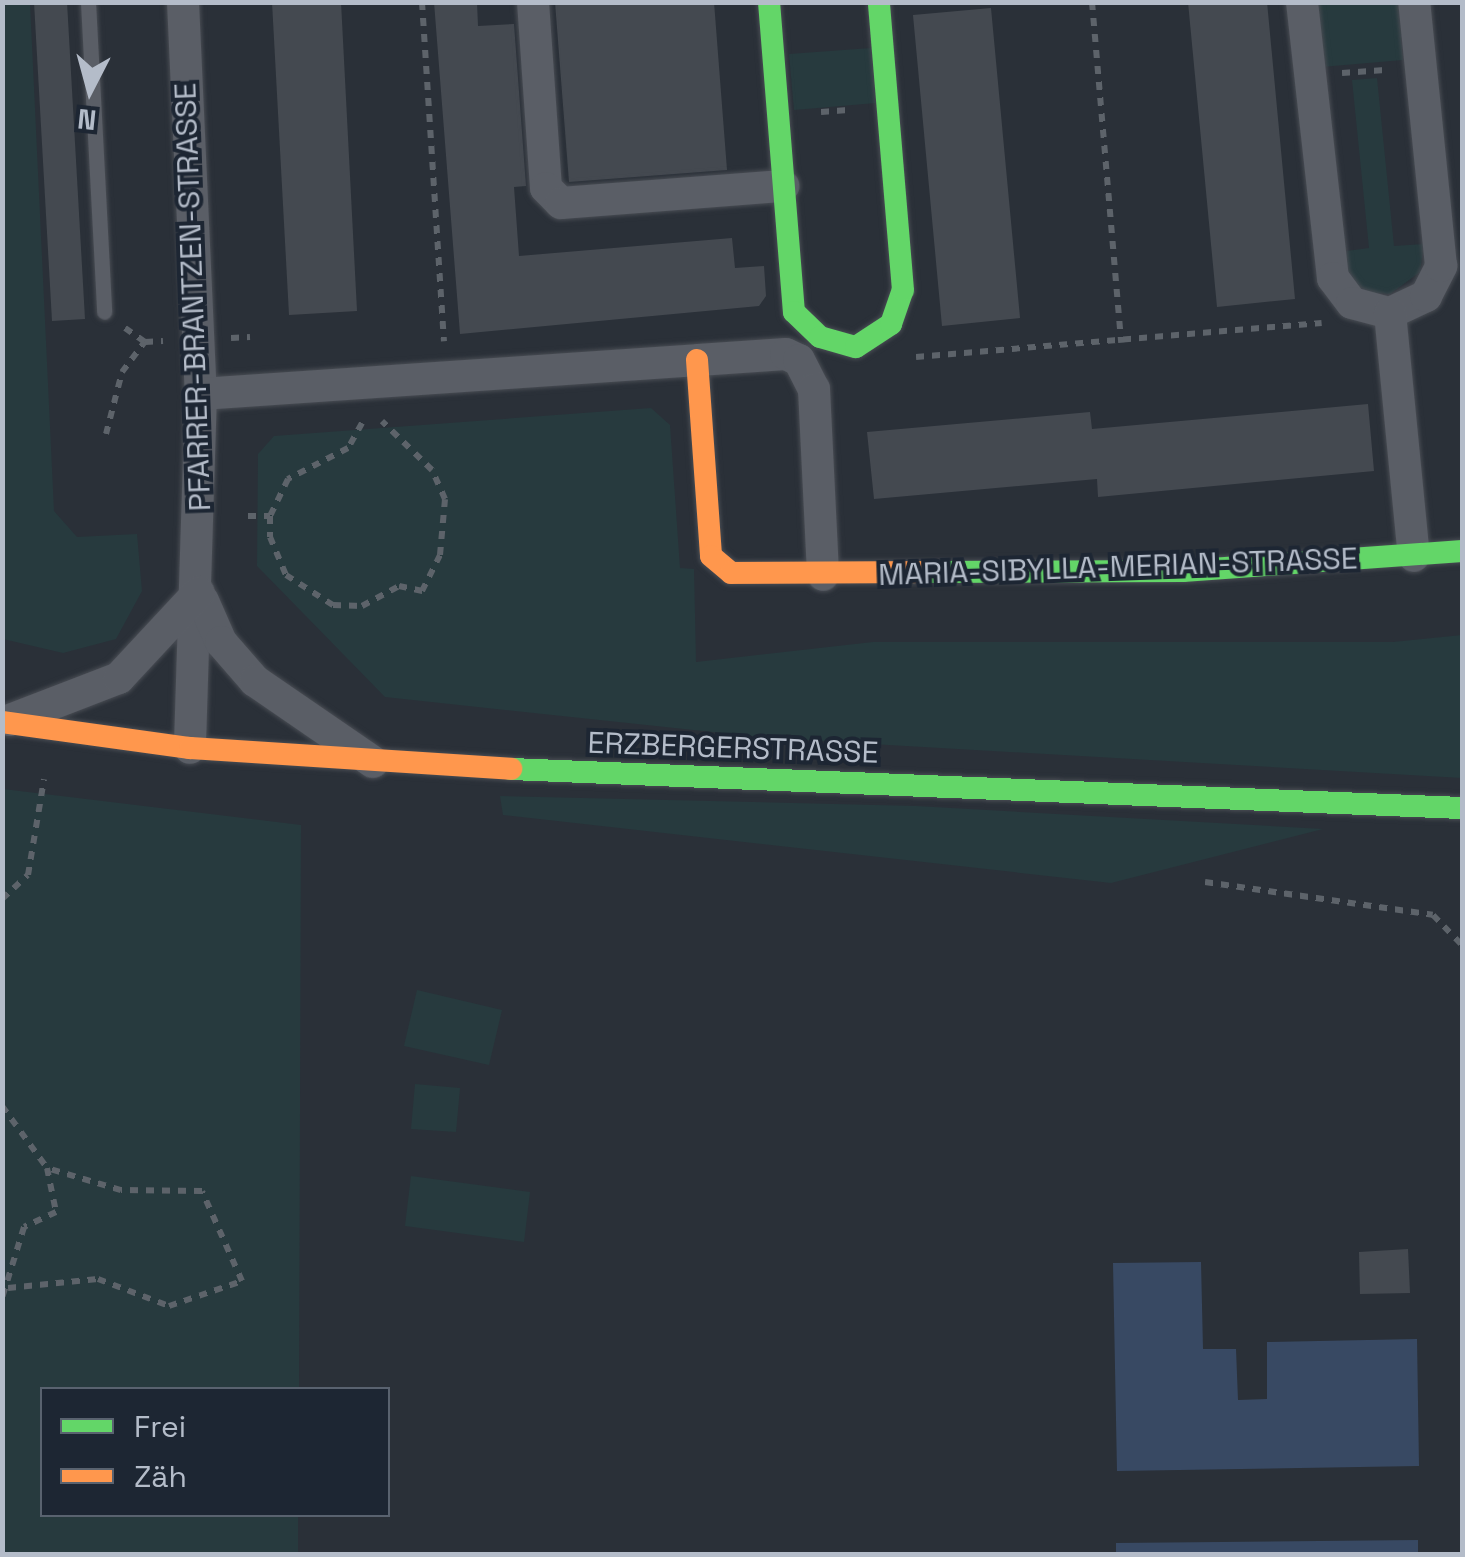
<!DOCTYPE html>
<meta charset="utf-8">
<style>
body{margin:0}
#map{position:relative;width:1465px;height:1557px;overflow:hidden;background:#2a3038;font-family:"Space Grotesk",sans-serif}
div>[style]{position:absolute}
.green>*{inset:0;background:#273a3e}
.water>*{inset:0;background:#384963}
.building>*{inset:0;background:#444950}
.path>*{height:6px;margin-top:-3px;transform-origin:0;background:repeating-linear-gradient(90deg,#5d636a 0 8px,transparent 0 16px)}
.roads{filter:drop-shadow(0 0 2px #484c53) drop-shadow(0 0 2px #484c53)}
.lane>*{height:15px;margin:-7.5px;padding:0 7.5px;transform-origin:7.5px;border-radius:7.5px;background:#5a5e66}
.street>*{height:32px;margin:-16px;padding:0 16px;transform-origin:16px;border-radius:16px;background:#5a5e66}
.fast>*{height:22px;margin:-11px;padding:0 11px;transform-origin:11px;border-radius:11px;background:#63d668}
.slow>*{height:22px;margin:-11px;padding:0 11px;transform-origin:11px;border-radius:11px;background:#ff974d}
span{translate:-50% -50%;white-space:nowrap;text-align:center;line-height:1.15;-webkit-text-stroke:8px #1d2633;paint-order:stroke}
.street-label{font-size:30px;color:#b4bcc9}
.frame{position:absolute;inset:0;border:5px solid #b4bcc9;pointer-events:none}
.legend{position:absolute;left:40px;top:1387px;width:350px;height:130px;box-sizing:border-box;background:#1d2633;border:2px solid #59626f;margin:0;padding:12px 18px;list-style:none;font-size:30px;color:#b4bcc9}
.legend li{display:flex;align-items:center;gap:20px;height:50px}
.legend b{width:50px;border:2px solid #59626f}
.north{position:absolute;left:40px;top:40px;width:100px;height:100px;-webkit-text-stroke:8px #1d2633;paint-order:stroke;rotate:186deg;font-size:28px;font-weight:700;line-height:40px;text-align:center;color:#b4bcc9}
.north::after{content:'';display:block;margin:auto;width:35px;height:45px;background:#b4bcc9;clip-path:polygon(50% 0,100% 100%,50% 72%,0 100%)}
</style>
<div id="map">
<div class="green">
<div style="clip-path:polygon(30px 3px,54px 511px,77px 537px,137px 534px,142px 591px,116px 639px,63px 653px,3px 639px,2px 3px)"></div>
<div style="clip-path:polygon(1316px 3px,1398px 3px,1403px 60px,1321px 67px)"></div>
<div style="clip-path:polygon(871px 48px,876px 103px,794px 110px,789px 54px)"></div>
<div style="clip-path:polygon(1377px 78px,1394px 246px,1424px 244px,1420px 272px,1390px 294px,1366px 292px,1350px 281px,1339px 252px,1369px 248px,1352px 80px)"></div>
<div style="clip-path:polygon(651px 408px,670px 425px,680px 568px,694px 569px,696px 662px,873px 642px,1393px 642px,1462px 635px,1462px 778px,768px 738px,385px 697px,257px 566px,258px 454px,274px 436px)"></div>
<div style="clip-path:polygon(3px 789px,301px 825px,299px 1389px,42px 1390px,42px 1514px,298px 1515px,298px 1554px,3px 1554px)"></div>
<div style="clip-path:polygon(500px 796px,916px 806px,1323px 829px,1111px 883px,503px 815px)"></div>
<div style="clip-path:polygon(417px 990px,502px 1010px,489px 1065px,404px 1046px)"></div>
<div style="clip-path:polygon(415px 1084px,460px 1088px,456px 1132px,411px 1129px)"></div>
<div style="clip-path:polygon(411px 1176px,530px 1192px,524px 1242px,405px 1226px)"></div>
</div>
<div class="water">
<div style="clip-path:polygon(1201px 1262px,1203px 1349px,1236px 1349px,1238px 1400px,1267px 1399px,1267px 1342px,1417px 1339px,1419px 1466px,1117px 1471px,1113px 1263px)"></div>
<div style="clip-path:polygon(1418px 1540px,1418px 1554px,1116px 1554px,1116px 1543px)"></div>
</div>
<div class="building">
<div style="clip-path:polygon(34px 2px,67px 2px,85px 319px,52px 321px)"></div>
<div style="clip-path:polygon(272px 2px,341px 2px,357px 311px,289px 315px)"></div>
<div style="clip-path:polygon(434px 2px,477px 2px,478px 26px,514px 24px,526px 186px,514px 187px,519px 256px,732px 238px,735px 268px,764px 266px,766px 296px,759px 306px,460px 334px)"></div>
<div style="clip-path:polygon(555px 2px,714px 2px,727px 170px,569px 182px)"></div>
<div style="clip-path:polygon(1188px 2px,1267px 2px,1295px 299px,1217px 307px)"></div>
<div style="clip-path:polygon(991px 8px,1020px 318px,942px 326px,913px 15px)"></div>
<div style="clip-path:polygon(1368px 404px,1374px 471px,1098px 497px,1097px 479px,874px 499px,867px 432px,1090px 412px,1092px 429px)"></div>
<div style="clip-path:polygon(1408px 1249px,1410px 1293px,1360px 1294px,1359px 1252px)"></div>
</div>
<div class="path">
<div style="left:422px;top:2px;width:340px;rotate:86.3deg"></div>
<div style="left:1092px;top:2px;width:342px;rotate:85.1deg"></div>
<div style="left:1342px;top:73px;width:43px;rotate:-4deg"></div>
<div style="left:821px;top:112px;width:27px;rotate:-4deg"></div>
<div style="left:125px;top:328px;width:24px;rotate:35deg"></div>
<div style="left:145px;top:342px;width:18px;rotate:-3deg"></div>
<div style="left:231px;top:338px;width:19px;rotate:-3deg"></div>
<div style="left:916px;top:357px;width:407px;rotate:-4.8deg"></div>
<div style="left:362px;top:423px;width:29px;rotate:119deg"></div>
<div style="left:348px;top:448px;width:68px;rotate:152.7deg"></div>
<div style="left:288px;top:479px;width:41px;rotate:115.9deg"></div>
<div style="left:270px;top:516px;width:21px;rotate:90deg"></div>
<div style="left:270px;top:537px;width:41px;rotate:67.2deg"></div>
<div style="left:286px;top:575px;width:56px;rotate:32.6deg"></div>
<div style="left:333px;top:605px;width:29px;rotate:2deg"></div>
<div style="left:362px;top:606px;width:42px;rotate:-28.4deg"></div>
<div style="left:399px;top:586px;width:24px;rotate:12deg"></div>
<div style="left:422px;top:591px;width:40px;rotate:-63.4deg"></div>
<div style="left:440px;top:555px;width:56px;rotate:-84.9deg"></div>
<div style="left:445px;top:499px;width:32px;rotate:-114deg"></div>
<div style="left:432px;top:470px;width:70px;rotate:-135.6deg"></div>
<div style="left:106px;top:434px;width:64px;rotate:-75.5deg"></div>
<div style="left:122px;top:372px;width:38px;rotate:-53deg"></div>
<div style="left:248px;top:516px;width:22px"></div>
<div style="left:1205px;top:882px;width:230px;rotate:8.2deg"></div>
<div style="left:1433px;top:915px;width:42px;rotate:46deg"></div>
<div style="left:2px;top:899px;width:35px;rotate:-43deg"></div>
<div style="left:28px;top:875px;width:97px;rotate:-80.5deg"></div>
<div style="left:2px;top:1106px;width:77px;rotate:54deg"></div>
<div style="left:47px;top:1168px;width:45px;rotate:78.4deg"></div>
<div style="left:56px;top:1212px;width:35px;rotate:155deg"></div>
<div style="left:24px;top:1227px;width:74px;rotate:107.2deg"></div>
<div style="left:8px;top:1288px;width:90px;rotate:-5.7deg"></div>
<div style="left:98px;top:1279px;width:76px;rotate:20.8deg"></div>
<div style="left:169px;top:1306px;width:77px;rotate:-18.9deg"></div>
<div style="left:242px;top:1281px;width:98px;rotate:-114deg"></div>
<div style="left:202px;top:1191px;width:81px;rotate:-179.3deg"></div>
<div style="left:121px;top:1190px;width:77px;rotate:-163.4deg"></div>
</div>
<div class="roads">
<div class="lane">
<div style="left:88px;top:2px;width:310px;rotate:87deg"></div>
</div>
<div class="street">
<div style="left:183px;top:2px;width:392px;rotate:87.4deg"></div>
<div style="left:201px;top:394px;width:354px;rotate:91.8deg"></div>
<div style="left:533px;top:2px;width:186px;rotate:86deg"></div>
<div style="left:546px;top:188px;width:21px;rotate:45deg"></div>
<div style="left:561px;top:203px;width:223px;rotate:-4.4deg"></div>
<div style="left:1302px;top:2px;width:278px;rotate:83.6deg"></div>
<div style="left:1333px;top:278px;width:31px;rotate:53deg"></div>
<div style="left:1352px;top:303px;width:39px;rotate:15deg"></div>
<div style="left:1390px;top:313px;width:40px;rotate:-25deg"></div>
<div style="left:1426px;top:296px;width:34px;rotate:-63deg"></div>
<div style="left:1441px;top:266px;width:265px;rotate:-95.8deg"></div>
<div style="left:1390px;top:313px;width:244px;rotate:84.4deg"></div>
<div style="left:201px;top:394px;width:586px;rotate:-3.91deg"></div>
<div style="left:786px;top:354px;width:14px;rotate:25deg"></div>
<div style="left:799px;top:360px;width:33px;rotate:63deg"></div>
<div style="left:814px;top:389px;width:186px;rotate:87.2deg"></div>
<div style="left:203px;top:601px;width:45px;rotate:66.3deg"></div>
<div style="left:221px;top:642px;width:52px;rotate:48.9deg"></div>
<div style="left:255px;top:681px;width:143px;rotate:34.5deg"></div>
<div style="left:10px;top:720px;width:117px;rotate:-21.1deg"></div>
<div style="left:119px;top:678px;width:117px;rotate:-47.1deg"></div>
</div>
<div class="fast">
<div style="left:769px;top:2px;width:311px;rotate:85.4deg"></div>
<div style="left:794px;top:312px;width:36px;rotate:44deg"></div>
<div style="left:820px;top:337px;width:37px;rotate:16deg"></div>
<div style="left:856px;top:347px;width:42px;rotate:-33.3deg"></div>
<div style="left:891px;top:324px;width:36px;rotate:-71deg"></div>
<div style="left:903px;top:290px;width:289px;rotate:-94.8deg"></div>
<div style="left:923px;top:572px;width:260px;rotate:-0.2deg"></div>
<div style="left:1183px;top:571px;width:280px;rotate:-4.1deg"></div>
<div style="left:511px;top:769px;width:952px;rotate:2.35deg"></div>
</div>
<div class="slow">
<div style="left:697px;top:360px;width:196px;rotate:85.9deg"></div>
<div style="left:711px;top:556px;width:26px;rotate:40deg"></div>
<div style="left:731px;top:573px;width:192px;rotate:-0.3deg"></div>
<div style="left:2px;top:722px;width:190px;rotate:7.9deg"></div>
<div style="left:190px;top:748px;width:322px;rotate:3.7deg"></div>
</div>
</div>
<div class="street-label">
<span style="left:193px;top:297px;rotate:-92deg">PFARRER-BRANTZEN-STRASSE</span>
<span style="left:1118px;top:567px;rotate:-2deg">MARIA-SIBYLLA-MERIAN-STRASSE</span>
<span style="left:733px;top:748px;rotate:2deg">ERZBERGERSTRASSE</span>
</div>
<div class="frame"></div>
<ul class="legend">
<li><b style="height:12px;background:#63d668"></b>Frei</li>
<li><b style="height:12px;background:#ff974d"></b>Zäh</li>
</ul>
<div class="north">N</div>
</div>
